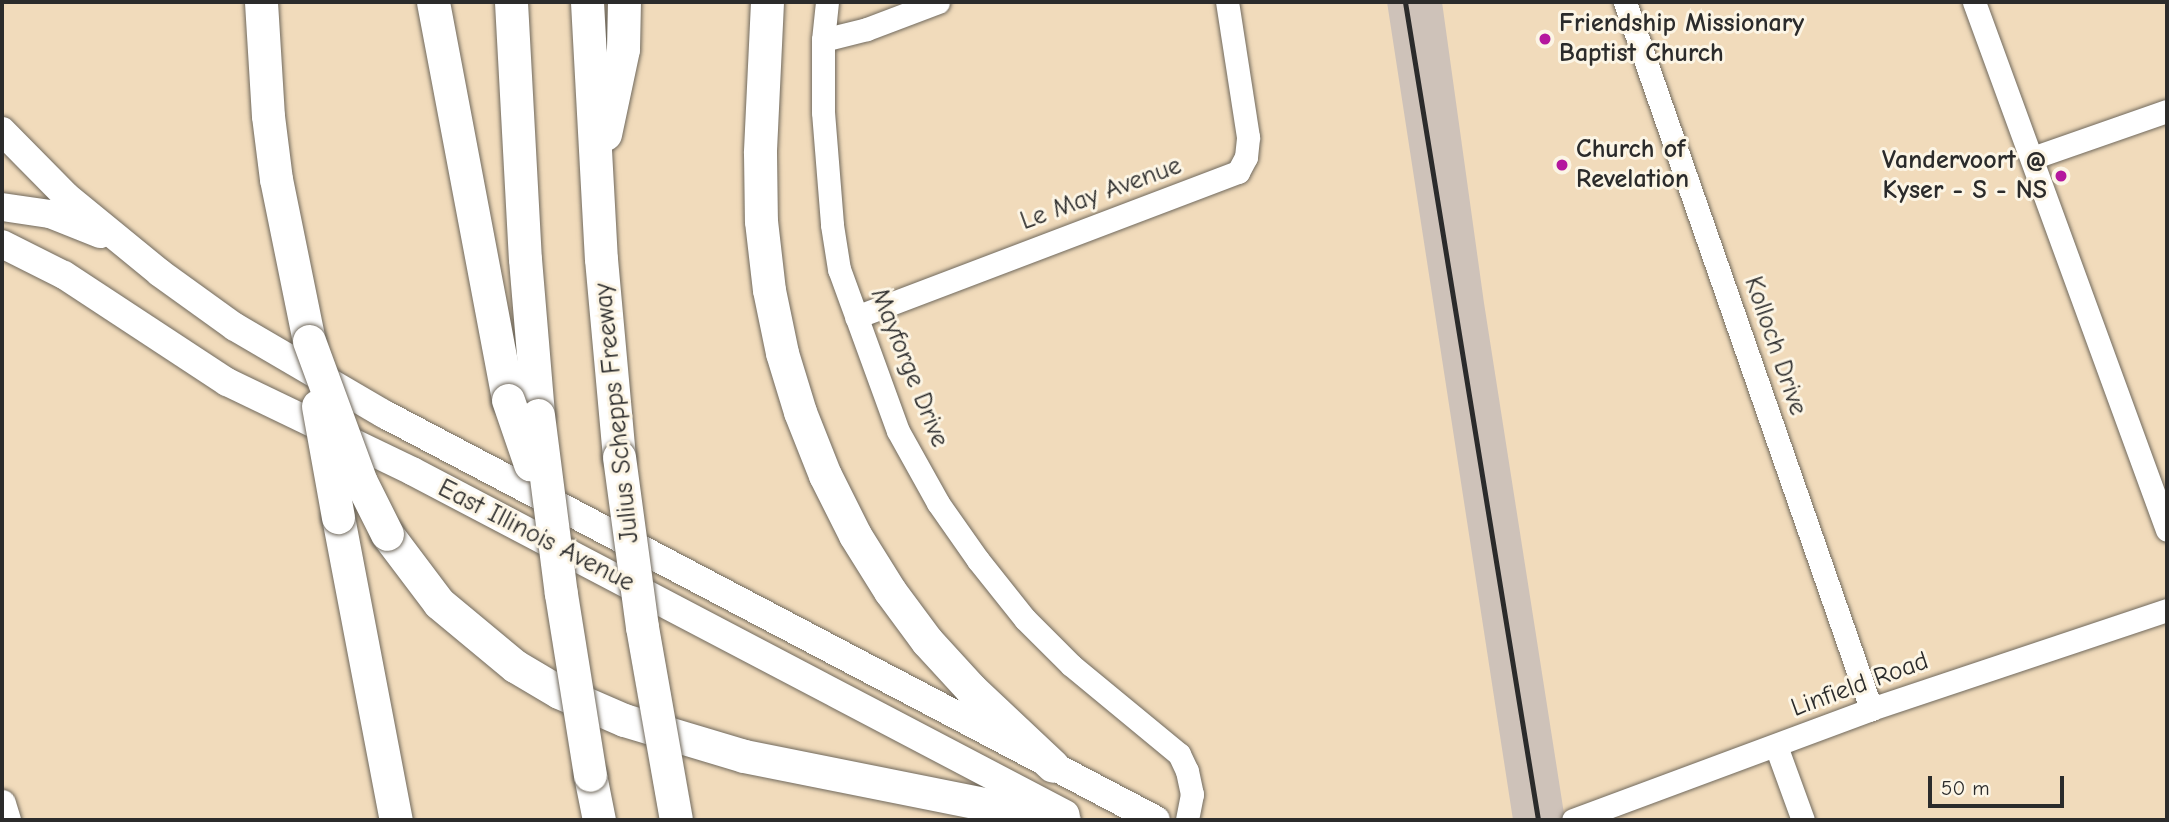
<!DOCTYPE html>
<style>
body{margin:0}
#map{position:relative;width:2169px;height:822px;overflow:hidden;background:#f1dbbb;font-family:"Comic Neue",sans-serif}
div>[style]{position:absolute}
.industrial>*{inset:0;background:#cec2b9}
.roads{filter:drop-shadow(0 0 2px #70695d) drop-shadow(0 0 2px #70695d)}
.minor>*{height:23px;margin:-11.5px;padding:0 11.5px;transform-origin:11.5px;border-radius:11.5px;background:#fff}
.major>*{height:28px;margin:-14px;padding:0 14px;transform-origin:14px;border-radius:14px;background:#fff}
.highway>*{height:33px;margin:-16.5px;padding:0 16.5px;transform-origin:16.5px;border-radius:16.5px;background:#fff}
.rail>*{height:5px;margin:-2.5px;padding:0 2.5px;transform-origin:2.5px;border-radius:2.5px;background:#2b2b2b}
.bridges{filter:drop-shadow(0 0 2px #70695d) drop-shadow(0 0 2px #70695d)}
.highway-bridge>*{height:33px;margin:-16.5px;padding:0 16.5px;transform-origin:16.5px;border-radius:16.5px;background:#fff}
.dots>*{width:19px;height:19px;translate:-50% -50%;box-sizing:border-box;border:4px solid #fcf5e5;border-radius:50%}
span{translate:-50% -50%;white-space:nowrap;text-align:center;line-height:1.15;-webkit-text-stroke:6px #fcf5e5;paint-order:stroke}
.poi-label{font-size:26px;color:#2b2b2b;font-weight:700}
.left{translate:0 -50%;text-align:left}
.right{translate:-100% -50%;text-align:right}
.street-label{font-size:26px;color:#2b2b2b}
.frame{position:absolute;inset:0;border:4px solid #2b2b2b;pointer-events:none}
.scale{position:absolute;left:1928px;top:776px;width:136px;height:32px;box-sizing:border-box;border:4px solid #2b2b2b;border-top:0;padding-left:9px;font-size:21px;line-height:24px;white-space:nowrap;color:#2b2b2b;-webkit-text-stroke:5px #fcf5e5;paint-order:stroke}
</style>
<div id="map">
<div class="industrial">
<div style="clip-path:polygon(1387px 2px,1442px 2px,1484px 303px,1565px 820px,1513px 820px)"></div>
</div>
<div class="roads">
<div class="minor">
<div style="left:827px;top:2px;width:38px;rotate:96deg"></div>
<div style="left:823px;top:40px;width:72px;rotate:90deg"></div>
<div style="left:823px;top:112px;width:113px;rotate:85.4deg"></div>
<div style="left:832px;top:225px;width:45px;rotate:81deg"></div>
<div style="left:839px;top:269px;width:172px;rotate:70deg"></div>
<div style="left:898px;top:431px;width:82px;rotate:60.9deg"></div>
<div style="left:938px;top:503px;width:70px;rotate:54.9deg"></div>
<div style="left:978px;top:560px;width:75px;rotate:51.5deg"></div>
<div style="left:1025px;top:619px;width:65px;rotate:45deg"></div>
<div style="left:1071px;top:665px;width:140px;rotate:39.5deg"></div>
<div style="left:1179px;top:754px;width:19px;rotate:65deg"></div>
<div style="left:1187px;top:771px;width:24px;rotate:78deg"></div>
<div style="left:1192px;top:794px;width:26px;rotate:101deg"></div>
<div style="left:1625px;top:2px;width:749px;rotate:70.81deg"></div>
<div style="left:1974px;top:2px;width:562px;rotate:69.92deg"></div>
<div style="left:823px;top:40px;width:45px;rotate:-14deg"></div>
<div style="left:867px;top:29px;width:76px;rotate:-20.8deg"></div>
<div style="left:2032px;top:158px;width:143px;rotate:-19.2deg"></div>
<div style="left:856px;top:317px;width:409px;rotate:-20.8deg"></div>
<div style="left:1238px;top:172px;width:17px;rotate:-62deg"></div>
<div style="left:1246px;top:157px;width:20px;rotate:-84deg"></div>
<div style="left:1248px;top:137px;width:137px;rotate:-98.8deg"></div>
<div style="left:1776px;top:746px;width:79px;rotate:70deg"></div>
<div style="left:1573px;top:820px;width:318px;rotate:-20.4deg"></div>
<div style="left:1871px;top:709px;width:312px;rotate:-18.5deg"></div>
</div>
<div class="major">
<div style="left:2px;top:131px;width:91px;rotate:45.4deg"></div>
<div style="left:66px;top:196px;width:122px;rotate:39.3deg"></div>
<div style="left:160px;top:273px;width:92px;rotate:35.8deg"></div>
<div style="left:235px;top:327px;width:173px;rotate:30.3deg"></div>
<div style="left:384px;top:414px;width:872px;rotate:27.74deg"></div>
<div style="left:2px;top:207px;width:49px;rotate:8.3deg"></div>
<div style="left:50px;top:214px;width:54px;rotate:21.8deg"></div>
<div style="left:2px;top:244px;width:69px;rotate:26.6deg"></div>
<div style="left:64px;top:275px;width:195px;rotate:33.3deg"></div>
<div style="left:227px;top:382px;width:205px;rotate:25.7deg"></div>
<div style="left:412px;top:471px;width:738px;rotate:27.71deg"></div>
<div style="left:2px;top:804px;width:17px;rotate:73deg"></div>
</div>
<div class="highway">
<div style="left:261px;top:2px;width:114px;rotate:86.5deg"></div>
<div style="left:268px;top:116px;width:64px;rotate:82.8deg"></div>
<div style="left:276px;top:179px;width:165px;rotate:78.5deg"></div>
<div style="left:433px;top:2px;width:405px;rotate:79.3deg"></div>
<div style="left:511px;top:2px;width:257px;rotate:86.9deg"></div>
<div style="left:525px;top:259px;width:157px;rotate:85.2deg"></div>
<div style="left:587px;top:2px;width:257px;rotate:86.9deg"></div>
<div style="left:601px;top:259px;width:199px;rotate:84.8deg"></div>
<div style="left:767px;top:2px;width:151px;rotate:92.7deg"></div>
<div style="left:760px;top:153px;width:68px;rotate:89.2deg"></div>
<div style="left:761px;top:221px;width:69px;rotate:83.4deg"></div>
<div style="left:769px;top:290px;width:64px;rotate:78.3deg"></div>
<div style="left:782px;top:353px;width:62px;rotate:73deg"></div>
<div style="left:800px;top:412px;width:68px;rotate:68.4deg"></div>
<div style="left:825px;top:475px;width:67px;rotate:63.4deg"></div>
<div style="left:855px;top:535px;width:66px;rotate:58deg"></div>
<div style="left:890px;top:591px;width:62px;rotate:53.5deg"></div>
<div style="left:927px;top:641px;width:65px;rotate:47.5deg"></div>
<div style="left:971px;top:689px;width:112px;rotate:43.2deg"></div>
<div style="left:605px;top:134px;width:87px;rotate:-78deg"></div>
<div style="left:623px;top:49px;width:47px;rotate:-88.8deg"></div>
<div style="left:338px;top:517px;width:309px;rotate:79.2deg"></div>
<div style="left:387px;top:534px;width:86px;rotate:53deg"></div>
<div style="left:439px;top:603px;width:99px;rotate:39.7deg"></div>
<div style="left:515px;top:666px;width:51px;rotate:30.6deg"></div>
<div style="left:559px;top:692px;width:71px;rotate:23.3deg"></div>
<div style="left:624px;top:720px;width:125px;rotate:16.7deg"></div>
<div style="left:744px;top:756px;width:326px;rotate:11.3deg"></div>
<div style="left:590px;top:775px;width:46px;rotate:78.7deg"></div>
</div>
</div>
<div class="rail">
<div style="left:1405px;top:2px;width:829px;rotate:80.76deg"></div>
</div>
<div class="bridges">
<div class="highway-bridge">
<div style="left:309px;top:341px;width:150px;rotate:69.8deg"></div>
<div style="left:361px;top:482px;width:58px;rotate:63.4deg"></div>
<div style="left:508px;top:400px;width:68px;rotate:71deg"></div>
<div style="left:318px;top:406px;width:113px;rotate:79.8deg"></div>
<div style="left:538px;top:415px;width:180px;rotate:82.7deg"></div>
<div style="left:561px;top:594px;width:183px;rotate:80.9deg"></div>
<div style="left:619px;top:457px;width:172px;rotate:82.3deg"></div>
<div style="left:642px;top:627px;width:195px;rotate:80deg"></div>
</div>
</div>
<div class="dots">
<div style="left:1545px;top:39px;background:#b5179e"></div>
<div style="left:1562px;top:165px;background:#b5179e"></div>
<div style="left:2061px;top:176px;background:#b5179e"></div>
</div>
<div class="poi-label">
<span class="left" style="left:1559px;top:39px">Friendship Missionary<br>Baptist Church</span>
<span class="left" style="left:1576px;top:165px">Church of<br>Revelation</span>
<span class="right" style="left:2047px;top:176px">Vandervoort @<br>Kyser - S - NS</span>
</div>
<div class="street-label">
<span style="left:1101px;top:194px;rotate:-20deg">Le May Avenue</span>
<span style="left:1775px;top:346px;rotate:71deg">Kolloch Drive</span>
<span style="left:909px;top:368px;rotate:68deg">Mayforge Drive</span>
<span style="left:617px;top:413px;rotate:-96deg">Julius Schepps Freeway</span>
<span style="left:536px;top:536px;rotate:27deg">East Illinois Avenue</span>
<span style="left:1860px;top:685px;rotate:-20deg">Linfield Road</span>
</div>
<div class="frame"></div>
<div class="scale">50 m</div>
</div>
